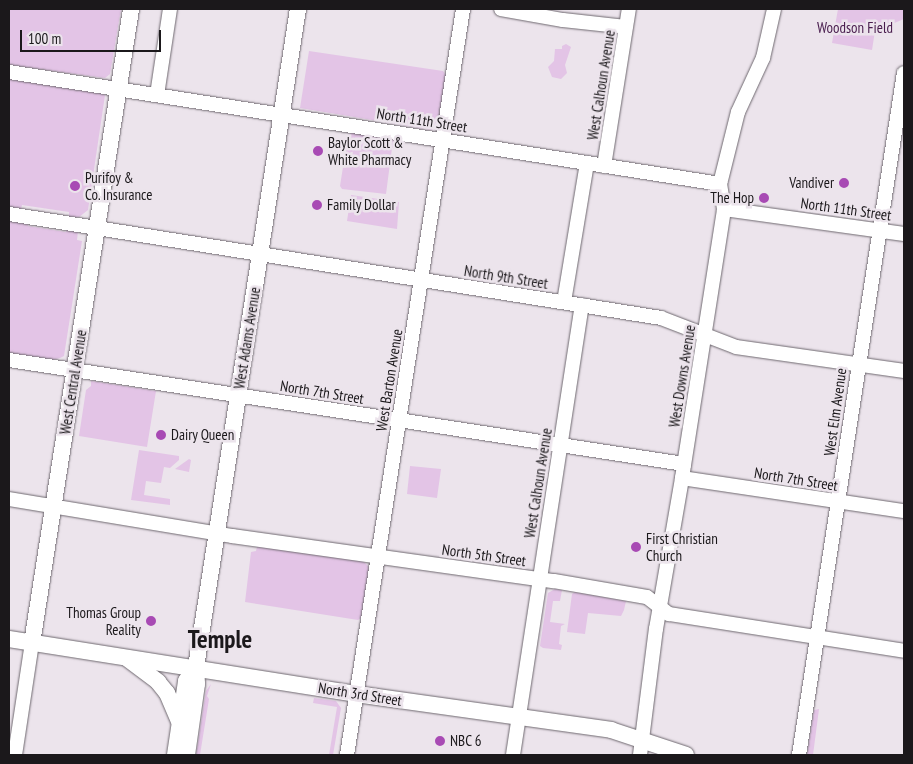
<!DOCTYPE html>
<style>
body{margin:0}
#map{position:relative;width:913px;height:764px;overflow:hidden;background:#ece4ec;font-family:"PT Sans Narrow",sans-serif}
div>[style]{position:absolute}
.green>*{inset:0;background:#e3c4e6}
.roads{filter:drop-shadow(0 0 1px #6e686f) drop-shadow(0 0 1px #6e686f)}
.minor>*{height:14px;margin:-7px;padding:0 7px;transform-origin:7px;border-radius:7px;background:#fff}
.major>*{height:16px;margin:-8px;padding:0 8px;transform-origin:8px;border-radius:8px;background:#fff}
.dots>*{width:14px;height:14px;translate:-50% -50%;box-sizing:border-box;border:2px solid #ece4ec;border-radius:50%}
span{translate:-50% -50%;white-space:nowrap;text-align:center;line-height:1.15;-webkit-text-stroke:5px #ece4ec;paint-order:stroke}
.park-label{font-size:15px;color:#481c4d}
.street-label{font-size:15px;color:#1b181b}
.poi-label{font-size:15px;color:#1b181b}
.left{translate:0 -50%;text-align:left}
.right{translate:-100% -50%;text-align:right}
.town-label{font-size:25px;color:#1b181b;font-weight:700}
.frame{position:absolute;inset:0;border:10px solid #1b181b;pointer-events:none}
.scale{position:absolute;left:20px;top:30px;width:141px;height:22px;box-sizing:border-box;border:2px solid #1b181b;border-top:0;padding-left:6px;font-size:15px;line-height:18px;white-space:nowrap;color:#1b181b;-webkit-text-stroke:4px #ece4ec;paint-order:stroke}
</style>
<div id="map">
<div class="green">
<div style="clip-path:polygon(9px 9px,121px 9px,110px 74px,105px 78px,9px 65px)"></div>
<div style="clip-path:polygon(838px 9px,904px 9px,904px 19px,875px 31px,872px 50px,832px 43px)"></div>
<div style="clip-path:polygon(566px 44px,571px 47px,565px 65px,567px 73px,561px 79px,552px 77px,548px 67px,554px 61px,555px 49px,562px 49px,562px 46px)"></div>
<div style="clip-path:polygon(309px 51px,443px 71px,446px 75px,438px 125px,432px 130px,300px 108px)"></div>
<div style="clip-path:polygon(9px 77px,100px 92px,105px 95px,88px 210px,79px 217px,69px 217px,69px 212px,22px 205px,21px 210px,9px 208px)"></div>
<div style="clip-path:polygon(355px 131px,403px 140px,402px 149px,392px 148px,386px 194px,342px 189px,340px 186px,348px 135px)"></div>
<div style="clip-path:polygon(351px 195px,399px 202px,397px 229px,347px 221px)"></div>
<div style="clip-path:polygon(9px 219px,28px 222px,28px 226px,66px 232px,67px 228px,78px 231px,77px 240px,82px 241px,64px 356px,60px 358px,51px 360px,9px 355px)"></div>
<div style="clip-path:polygon(91px 381px,156px 391px,147px 447px,79px 436px,86px 390px,91px 386px)"></div>
<div style="clip-path:polygon(139px 450px,179px 456px,179px 460px,170px 468px,164px 467px,161px 483px,146px 481px,144px 495px,170px 499px,170px 505px,131px 500px)"></div>
<div style="clip-path:polygon(189px 459px,191px 460px,189px 472px,175px 469px)"></div>
<div style="clip-path:polygon(410px 466px,441px 469px,437px 498px,407px 494px)"></div>
<div style="clip-path:polygon(258px 543px,363px 561px,369px 567px,361px 618px,358px 620px,245px 602px,251px 552px,256px 551px)"></div>
<div style="clip-path:polygon(555px 589px,562px 590px,560px 601px,553px 601px,550px 622px,565px 624px,561px 626px,559px 644px,562px 645px,561px 650px,543px 648px,540px 646px,548px 593px)"></div>
<div style="clip-path:polygon(575px 592px,626px 601px,624px 610px,621px 616px,588px 613px,585px 634px,567px 632px,572px 594px)"></div>
<div style="clip-path:polygon(211px 684px,207px 696px,209px 699px,200px 755px,196px 755px,206px 691px)"></div>
<div style="clip-path:polygon(314px 698px,336px 701px,341px 708px,333px 755px,329px 755px,337px 707px,313px 703px)"></div>
<div style="clip-path:polygon(819px 709px,813px 755px,807px 755px,814px 710px)"></div>
</div>
<div class="roads">
<div class="minor">
<div style="left:501px;top:9px;width:63px;rotate:10.1deg"></div>
<div style="left:563px;top:20px;width:63px;rotate:6.3deg"></div>
<div style="left:9px;top:72px;width:720px;rotate:8.95deg"></div>
<div style="left:157px;top:95px;width:87px;rotate:-81.4deg"></div>
<div style="left:604px;top:166px;width:159px;rotate:-81deg"></div>
<div style="left:724px;top:209px;width:182px;rotate:7.9deg"></div>
<div style="left:9px;top:214px;width:660px;rotate:9.06deg"></div>
<div style="left:661px;top:318px;width:80px;rotate:21.1deg"></div>
<div style="left:736px;top:347px;width:170px;rotate:8.1deg"></div>
<div style="left:564px;top:302px;width:141px;rotate:-80.6deg"></div>
<div style="left:9px;top:360px;width:683px;rotate:8.76deg"></div>
<div style="left:682px;top:478px;width:224px;rotate:8.5deg"></div>
<div style="left:9px;top:499px;width:226px;rotate:9.4deg"></div>
<div style="left:232px;top:536px;width:325px;rotate:8deg"></div>
<div style="left:554px;top:581px;width:94px;rotate:9.8deg"></div>
<div style="left:647px;top:597px;width:28px;rotate:38deg"></div>
<div style="left:669px;top:614px;width:238px;rotate:8.9deg"></div>
<div style="left:15px;top:755px;width:113px;rotate:-81.4deg"></div>
<div style="left:347px;top:755px;width:755px;rotate:-81.16deg"></div>
<div style="left:513px;top:755px;width:455px;rotate:-81.3deg"></div>
<div style="left:640px;top:755px;width:127px;rotate:-82.8deg"></div>
<div style="left:656px;top:629px;width:153px;rotate:-80.2deg"></div>
<div style="left:682px;top:478px;width:272px;rotate:-81.1deg"></div>
<div style="left:724px;top:209px;width:25px;rotate:-99deg"></div>
<div style="left:720px;top:184px;width:74px;rotate:-76deg"></div>
<div style="left:738px;top:112px;width:60px;rotate:-65.2deg"></div>
<div style="left:763px;top:58px;width:50px;rotate:-77.3deg"></div>
<div style="left:799px;top:755px;width:690px;rotate:-81.25deg"></div>
</div>
<div class="major">
<div style="left:9px;top:639px;width:351px;rotate:9deg"></div>
<div style="left:356px;top:694px;width:258px;rotate:8deg"></div>
<div style="left:611px;top:730px;width:79px;rotate:18.4deg"></div>
<div style="left:32px;top:643px;width:642px;rotate:-81.12deg"></div>
<div style="left:128px;top:659px;width:38px;rotate:37deg"></div>
<div style="left:158px;top:682px;width:14px;rotate:51deg"></div>
<div style="left:167px;top:693px;width:30px;rotate:67deg"></div>
<div style="left:175px;top:755px;width:75px;rotate:-81.5deg"></div>
<div style="left:186px;top:681px;width:17px;rotate:-54deg"></div>
<div style="left:187px;top:755px;width:72px;rotate:-82deg"></div>
<div style="left:197px;top:684px;width:17px;rotate:-93deg"></div>
<div style="left:196px;top:667px;width:666px;rotate:-81.19deg"></div>
</div>
</div>
<div class="dots">
<div style="left:318px;top:151px;background:#a84ab4"></div>
<div style="left:844px;top:183px;background:#a84ab4"></div>
<div style="left:75px;top:186px;background:#a84ab4"></div>
<div style="left:764px;top:198px;background:#a84ab4"></div>
<div style="left:317px;top:205px;background:#a84ab4"></div>
<div style="left:161px;top:435px;background:#a84ab4"></div>
<div style="left:636px;top:547px;background:#a84ab4"></div>
<div style="left:151px;top:621px;background:#a84ab4"></div>
<div style="left:440px;top:741px;background:#a84ab4"></div>
</div>
<div class="park-label">
<span style="left:855px;top:28px">Woodson Field</span>
</div>
<div class="street-label">
<span style="left:601px;top:85px;rotate:-81deg">West Calhoun Avenue</span>
<span style="left:422px;top:120px;rotate:9deg">North 11th Street</span>
<span style="left:846px;top:209px;rotate:8deg">North 11th Street</span>
<span style="left:506px;top:277px;rotate:9deg">North 9th Street</span>
<span style="left:247px;top:338px;rotate:-81deg">West Adams Avenue</span>
<span style="left:682px;top:376px;rotate:-81deg">West Downs Avenue</span>
<span style="left:389px;top:380px;rotate:-81deg">West Barton Avenue</span>
<span style="left:73px;top:382px;rotate:-81deg">West Central Avenue</span>
<span style="left:322px;top:392px;rotate:9deg">North 7th Street</span>
<span style="left:835px;top:412px;rotate:-82deg">West Elm Avenue</span>
<span style="left:796px;top:479px;rotate:9deg">North 7th Street</span>
<span style="left:538px;top:483px;rotate:-81deg">West Calhoun Avenue</span>
<span style="left:484px;top:555px;rotate:8deg">North 5th Street</span>
<span style="left:360px;top:694px;rotate:9deg">North 3rd Street</span>
</div>
<div class="poi-label">
<span class="left" style="left:328px;top:151px">Baylor Scott &amp;<br>White Pharmacy</span>
<span class="left" style="left:85px;top:186px">Purifoy &amp;<br>Co. Insurance</span>
<span class="right" style="left:834px;top:183px">Vandiver</span>
<span class="right" style="left:754px;top:198px">The Hop</span>
<span class="left" style="left:327px;top:205px">Family Dollar</span>
<span class="left" style="left:171px;top:435px">Dairy Queen</span>
<span class="left" style="left:646px;top:547px">First Christian<br>Church</span>
<span class="right" style="left:141px;top:621px">Thomas Group<br>Reality</span>
<span class="left" style="left:450px;top:741px">NBC 6</span>
</div>
<div class="town-label">
<span style="left:220px;top:639px">Temple</span>
</div>
<div class="frame"></div>
<div class="scale">100 m</div>
</div>
